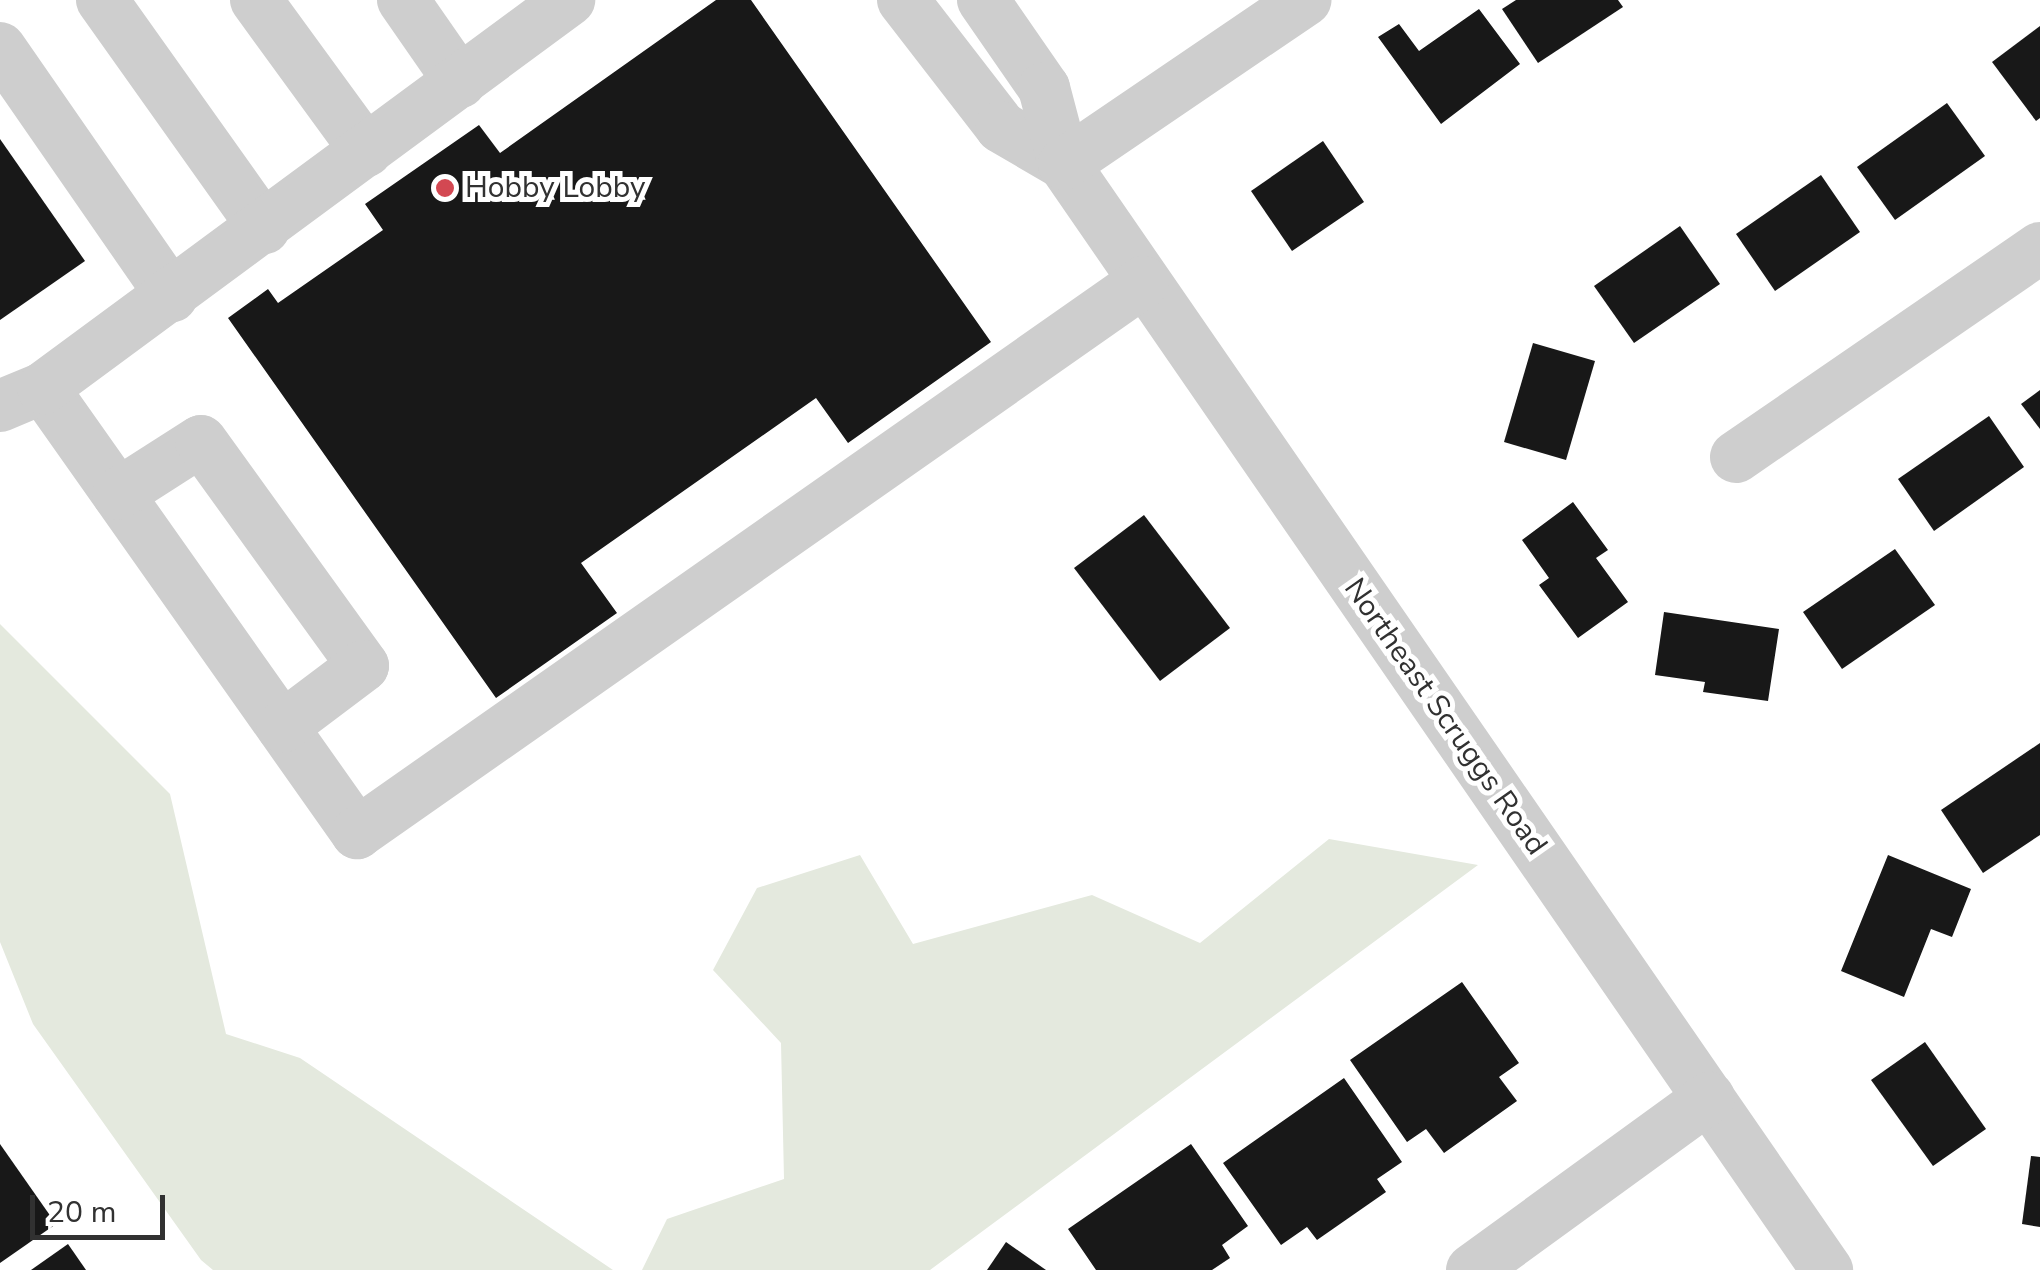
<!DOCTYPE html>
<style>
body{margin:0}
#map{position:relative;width:2040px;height:1270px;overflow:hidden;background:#fff;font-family:"Nunito Sans",sans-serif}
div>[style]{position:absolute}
.green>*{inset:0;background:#e4e9de}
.building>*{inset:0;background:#181818}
.minor>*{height:52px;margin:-26px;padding:0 26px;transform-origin:26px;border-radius:26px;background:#cecece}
.dots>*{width:28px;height:28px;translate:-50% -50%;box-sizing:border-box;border:5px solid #fff;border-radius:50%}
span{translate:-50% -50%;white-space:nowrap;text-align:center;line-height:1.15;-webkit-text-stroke:10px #fff;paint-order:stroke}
.poi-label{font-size:30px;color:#313131}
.left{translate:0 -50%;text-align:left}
.street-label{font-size:30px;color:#313131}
.scale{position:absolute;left:30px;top:1195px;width:135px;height:45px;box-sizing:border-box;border:5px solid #313131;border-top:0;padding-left:12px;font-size:30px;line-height:35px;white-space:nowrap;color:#313131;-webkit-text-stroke:8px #fff;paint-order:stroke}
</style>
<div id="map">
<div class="green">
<div style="clip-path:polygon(0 624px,170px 794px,226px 1034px,300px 1058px,613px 1270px,213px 1270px,201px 1260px,33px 1024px,0 942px)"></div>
<div style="clip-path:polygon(1329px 839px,1478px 865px,930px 1270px,642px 1270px,667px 1219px,784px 1179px,781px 1043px,713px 970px,757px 888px,860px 855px,913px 944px,1092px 895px,1200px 943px)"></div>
</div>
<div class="building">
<div style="clip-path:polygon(716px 0,751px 0,991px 342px,848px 443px,816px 398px,581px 563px,617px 613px,496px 698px,228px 318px,268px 289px,278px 303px,383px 230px,365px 204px,479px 125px,500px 153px)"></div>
<div style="clip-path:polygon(1516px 0,1618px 0,1623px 7px,1538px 63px,1502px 9px)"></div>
<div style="clip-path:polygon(1479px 9px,1520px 64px,1441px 124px,1378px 37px,1399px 24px,1419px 51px)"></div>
<div style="clip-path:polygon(2040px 26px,2040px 118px,2036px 121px,1992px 62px)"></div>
<div style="clip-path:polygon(1947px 103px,1985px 156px,1895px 220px,1857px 167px)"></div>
<div style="clip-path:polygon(0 139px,85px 261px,0 320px)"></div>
<div style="clip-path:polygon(1323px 141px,1364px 202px,1292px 251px,1251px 191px)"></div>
<div style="clip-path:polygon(1821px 175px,1860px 232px,1775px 291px,1736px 234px)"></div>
<div style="clip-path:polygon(1680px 226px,1720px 284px,1634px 343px,1594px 286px)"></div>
<div style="clip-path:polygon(1533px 343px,1595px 361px,1566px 460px,1504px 442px)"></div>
<div style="clip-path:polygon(2040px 390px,2040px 429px,2021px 404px)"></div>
<div style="clip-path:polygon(1989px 416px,2024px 467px,1934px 531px,1898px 479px)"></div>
<div style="clip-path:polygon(1573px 502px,1608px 550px,1596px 558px,1628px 602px,1578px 638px,1539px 585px,1549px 578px,1522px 540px)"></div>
<div style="clip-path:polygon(1144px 515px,1230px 628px,1160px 681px,1074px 568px)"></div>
<div style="clip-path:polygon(1895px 549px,1935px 605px,1842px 669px,1803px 612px)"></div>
<div style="clip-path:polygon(1664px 612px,1779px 629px,1768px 701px,1703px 692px,1705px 682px,1655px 675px)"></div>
<div style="clip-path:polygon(2040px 743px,2040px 835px,1983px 873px,1941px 810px)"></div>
<div style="clip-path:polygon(1888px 855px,1971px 889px,1952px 937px,1931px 929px,1904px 997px,1841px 971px)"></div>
<div style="clip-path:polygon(1462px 982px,1519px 1063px,1499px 1077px,1517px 1101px,1444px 1153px,1426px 1129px,1407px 1142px,1350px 1060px)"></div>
<div style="clip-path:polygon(1925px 1042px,1986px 1129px,1933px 1166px,1871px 1080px)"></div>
<div style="clip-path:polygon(1344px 1078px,1402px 1162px,1377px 1179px,1386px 1192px,1317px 1240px,1307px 1227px,1281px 1245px,1223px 1163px)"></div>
<div style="clip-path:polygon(0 1144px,56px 1224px,0 1263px)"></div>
<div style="clip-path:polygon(1191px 1144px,1248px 1226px,1222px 1245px,1230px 1258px,1212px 1270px,1096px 1270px,1068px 1229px)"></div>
<div style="clip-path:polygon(2031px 1156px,2040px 1157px,2040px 1227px,2022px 1224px)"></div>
<div style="clip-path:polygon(1006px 1242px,1046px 1270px,987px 1270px)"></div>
<div style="clip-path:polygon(68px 1244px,86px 1270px,31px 1270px)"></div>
</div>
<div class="minor">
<div style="left:102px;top:0;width:280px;rotate:54.6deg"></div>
<div style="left:256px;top:0;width:187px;rotate:53.9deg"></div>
<div style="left:403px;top:0;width:100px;rotate:55.2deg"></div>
<div style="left:903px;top:0;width:160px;rotate:52.3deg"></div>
<div style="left:1001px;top:127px;width:73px;rotate:30.4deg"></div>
<div style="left:983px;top:0;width:107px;rotate:55.3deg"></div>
<div style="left:1044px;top:88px;width:79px;rotate:75.3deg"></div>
<div style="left:1064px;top:164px;width:1344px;rotate:55.4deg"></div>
<div style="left:0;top:48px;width:302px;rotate:55.3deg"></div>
<div style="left:1064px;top:164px;width:292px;rotate:-34.2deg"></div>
<div style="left:43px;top:388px;width:545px;rotate:54.79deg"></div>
<div style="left:357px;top:833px;width:960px;rotate:-35.03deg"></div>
<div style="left:0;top:406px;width:47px;rotate:-22.7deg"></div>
<div style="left:43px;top:388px;width:654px;rotate:-36.41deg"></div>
<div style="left:1736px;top:457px;width:369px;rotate:-34.5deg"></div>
<div style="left:118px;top:494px;width:98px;rotate:-32.6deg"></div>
<div style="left:201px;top:441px;width:277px;rotate:54.2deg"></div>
<div style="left:363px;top:666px;width:101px;rotate:143deg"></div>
<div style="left:1472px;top:1270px;width:293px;rotate:-36deg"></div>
</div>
<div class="dots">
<div style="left:445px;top:188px;background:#d34852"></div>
</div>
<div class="poi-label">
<span class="left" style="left:465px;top:188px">Hobby Lobby</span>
</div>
<div class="street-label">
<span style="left:1445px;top:717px;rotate:55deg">Northeast Scruggs Road</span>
</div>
<div class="scale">20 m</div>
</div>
